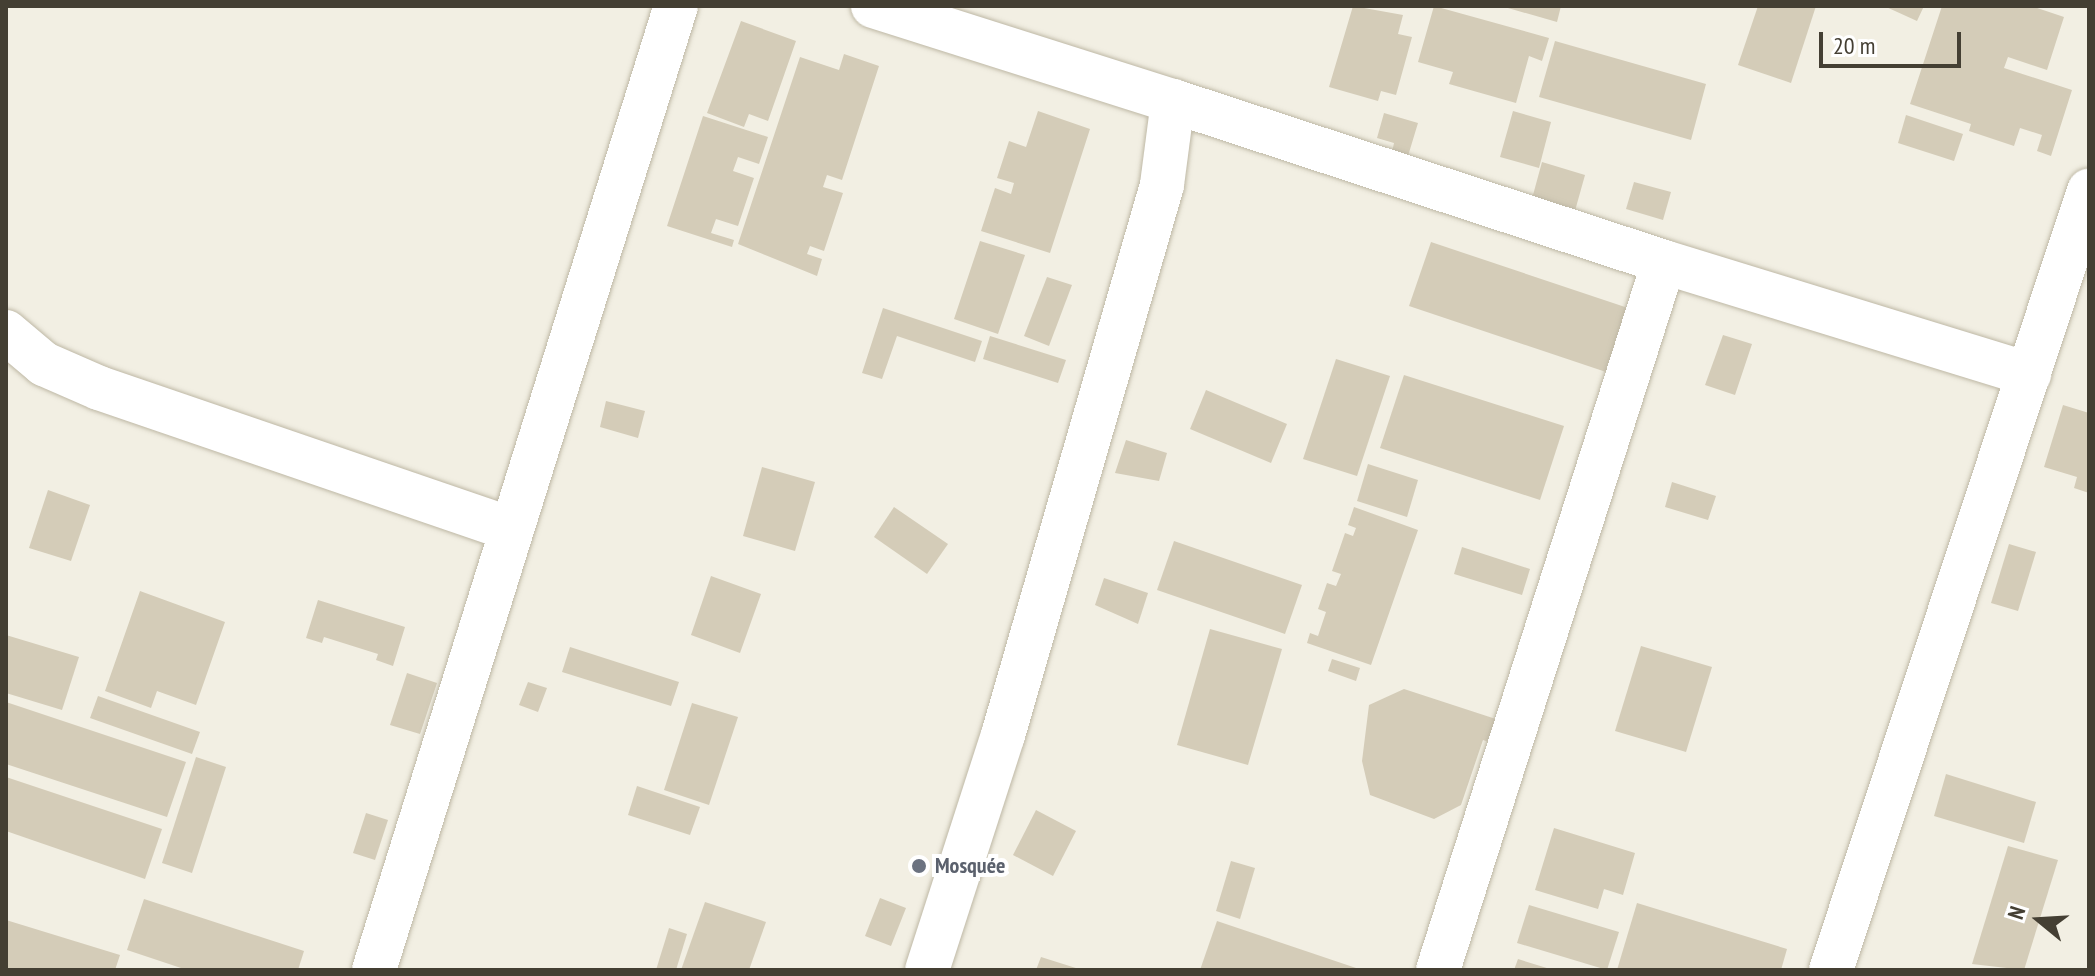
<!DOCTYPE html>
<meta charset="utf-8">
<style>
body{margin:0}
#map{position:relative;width:2095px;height:976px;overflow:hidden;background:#f2efe3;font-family:"PT Sans Narrow",sans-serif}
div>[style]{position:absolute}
.building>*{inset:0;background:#d4ccb8}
.roads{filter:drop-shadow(0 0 2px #beb8a5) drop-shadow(0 0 2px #beb8a5)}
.minor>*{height:44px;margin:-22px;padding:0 22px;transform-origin:22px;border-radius:22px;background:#fff}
.dots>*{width:22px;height:22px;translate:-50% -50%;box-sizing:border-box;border:4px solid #fff;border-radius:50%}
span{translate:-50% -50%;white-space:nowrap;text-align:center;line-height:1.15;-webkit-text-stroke:8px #fff;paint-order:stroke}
.worship-label{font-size:22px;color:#5b616d;font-weight:700}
.left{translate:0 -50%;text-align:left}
.frame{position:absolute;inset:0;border:8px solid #443f33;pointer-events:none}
.north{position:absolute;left:1999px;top:880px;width:80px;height:80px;-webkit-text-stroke:6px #fff;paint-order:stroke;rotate:288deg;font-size:22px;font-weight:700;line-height:32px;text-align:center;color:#443f33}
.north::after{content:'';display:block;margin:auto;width:28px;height:36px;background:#443f33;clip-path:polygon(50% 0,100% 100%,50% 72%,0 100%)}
.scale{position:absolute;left:1819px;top:32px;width:142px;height:36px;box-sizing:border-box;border:4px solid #443f33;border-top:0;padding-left:10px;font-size:24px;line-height:28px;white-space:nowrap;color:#443f33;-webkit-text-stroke:6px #fff;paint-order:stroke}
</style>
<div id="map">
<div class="building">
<div style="clip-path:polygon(1353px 6px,1403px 15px,1398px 34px,1412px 37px,1396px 95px,1381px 91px,1378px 101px,1329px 87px)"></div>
<div style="clip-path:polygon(1434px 6px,1549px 38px,1542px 61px,1529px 56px,1516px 103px,1449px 84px,1453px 72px,1418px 62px)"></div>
<div style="clip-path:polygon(1501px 6px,1561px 6px,1557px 22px)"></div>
<div style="clip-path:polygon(1758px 6px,1816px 6px,1791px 83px,1738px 65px)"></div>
<div style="clip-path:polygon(1884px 6px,1924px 6px,1917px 21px)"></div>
<div style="clip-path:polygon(1942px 6px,2031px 6px,2064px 17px,2047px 70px,2008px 57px,2004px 68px,2072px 90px,2051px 156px,2037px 151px,2042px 135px,2020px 128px,2014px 146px,1969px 131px,1971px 124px,1910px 104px)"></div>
<div style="clip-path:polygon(741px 21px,796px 41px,768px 121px,749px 114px,744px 127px,707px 113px)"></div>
<div style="clip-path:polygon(1555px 41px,1706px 84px,1691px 140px,1539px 97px)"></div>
<div style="clip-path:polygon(844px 54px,879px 66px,842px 180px,827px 175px,823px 187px,843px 193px,824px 251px,810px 246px,807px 254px,822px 259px,817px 276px,738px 244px,800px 57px,839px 70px)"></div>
<div style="clip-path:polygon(1038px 111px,1090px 129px,1050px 253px,981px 231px,995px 188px,1011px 194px,1014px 183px,997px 178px,1009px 141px,1026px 147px)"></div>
<div style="clip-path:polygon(1513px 111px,1551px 122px,1539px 168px,1500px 157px)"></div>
<div style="clip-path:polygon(1384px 113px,1418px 123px,1408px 156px,1392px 152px,1394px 143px,1377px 138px)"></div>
<div style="clip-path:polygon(1906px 115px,1963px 134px,1954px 161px,1898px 143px)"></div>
<div style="clip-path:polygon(703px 116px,768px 137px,759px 164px,738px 157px,733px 171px,754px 178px,738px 226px,716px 219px,711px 233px,734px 240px,732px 247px,667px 226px)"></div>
<div style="clip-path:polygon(1542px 162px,1585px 175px,1573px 218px,1530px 206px)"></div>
<div style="clip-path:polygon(1634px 182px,1671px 192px,1663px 220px,1626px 209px)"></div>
<div style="clip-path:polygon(980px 241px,1025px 255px,998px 334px,954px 319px)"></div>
<div style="clip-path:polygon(1431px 242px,1631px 309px,1609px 373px,1409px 306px)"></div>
<div style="clip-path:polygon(1047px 277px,1072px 285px,1049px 346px,1024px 336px)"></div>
<div style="clip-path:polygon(883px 308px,982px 341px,975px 362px,897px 336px,882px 379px,862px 373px)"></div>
<div style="clip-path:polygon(1723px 335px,1752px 344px,1735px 395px,1705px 385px)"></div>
<div style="clip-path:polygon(990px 336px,1066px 360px,1058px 383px,983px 359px)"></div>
<div style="clip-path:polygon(1336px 359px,1390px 376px,1357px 476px,1303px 459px)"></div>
<div style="clip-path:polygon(1404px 375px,1564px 426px,1540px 500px,1380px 448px)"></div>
<div style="clip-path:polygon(1206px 390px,1287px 424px,1271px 463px,1190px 429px)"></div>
<div style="clip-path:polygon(606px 401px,645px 411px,638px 438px,600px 427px)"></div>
<div style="clip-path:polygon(2063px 405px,2089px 413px,2089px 493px,2074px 488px,2077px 477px,2044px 467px)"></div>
<div style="clip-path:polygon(1126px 440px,1167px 453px,1159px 481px,1115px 473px)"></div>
<div style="clip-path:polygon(1368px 464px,1418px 480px,1407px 517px,1357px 501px)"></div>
<div style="clip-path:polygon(762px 467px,815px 482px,795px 551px,743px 536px)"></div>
<div style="clip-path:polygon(1672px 482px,1716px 496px,1708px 520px,1665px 507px)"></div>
<div style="clip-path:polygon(48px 490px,90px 505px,71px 561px,29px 548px)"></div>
<div style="clip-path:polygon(894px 507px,948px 544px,927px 574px,874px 537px)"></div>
<div style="clip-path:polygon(1354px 507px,1418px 530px,1371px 665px,1307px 643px,1310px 633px,1318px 636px,1326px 612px,1318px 609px,1327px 583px,1336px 586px,1341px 574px,1332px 571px,1345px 533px,1353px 536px,1356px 528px,1348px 525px)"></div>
<div style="clip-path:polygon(1174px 541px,1302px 585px,1285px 634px,1157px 590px)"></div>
<div style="clip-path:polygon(2009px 544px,2036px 552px,2018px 611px,1991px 603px)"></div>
<div style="clip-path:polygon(1462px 547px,1530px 569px,1522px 595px,1454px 574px)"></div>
<div style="clip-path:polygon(711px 576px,761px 594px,740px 653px,691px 635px)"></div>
<div style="clip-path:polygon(1104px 578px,1148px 593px,1138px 624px,1095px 605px)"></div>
<div style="clip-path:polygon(140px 591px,225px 622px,196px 705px,157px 691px,151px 708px,105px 691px)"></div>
<div style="clip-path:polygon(318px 600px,405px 627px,393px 666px,376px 660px,378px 654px,324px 637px,322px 643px,306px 638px)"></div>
<div style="clip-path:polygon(1210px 629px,1282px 649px,1248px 765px,1177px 745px)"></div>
<div style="clip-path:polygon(6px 635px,79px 657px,62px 710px,6px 693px)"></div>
<div style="clip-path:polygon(1641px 646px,1712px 667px,1686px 752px,1615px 731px)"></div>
<div style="clip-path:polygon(570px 647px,679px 682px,671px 706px,562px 672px)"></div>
<div style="clip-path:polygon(1332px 659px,1360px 668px,1356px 681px,1328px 671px)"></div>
<div style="clip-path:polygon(407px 673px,437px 683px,420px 734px,390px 725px)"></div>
<div style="clip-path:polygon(528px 682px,547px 688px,538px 712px,519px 705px)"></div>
<div style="clip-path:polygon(1404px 689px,1505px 722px,1497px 745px,1483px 740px,1461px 805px,1434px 819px,1370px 795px,1362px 761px,1369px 705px)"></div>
<div style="clip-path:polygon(98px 696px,200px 732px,192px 754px,90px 718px)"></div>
<div style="clip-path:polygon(6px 702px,186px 762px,167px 817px,6px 764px)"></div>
<div style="clip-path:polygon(692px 703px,738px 717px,709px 805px,664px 790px)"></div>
<div style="clip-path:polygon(196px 757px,226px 767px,192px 873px,162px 863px)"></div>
<div style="clip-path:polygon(1946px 774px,2036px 802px,2024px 843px,1934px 816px)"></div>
<div style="clip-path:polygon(6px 777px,162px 829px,145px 879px,6px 831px)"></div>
<div style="clip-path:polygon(637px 786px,700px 807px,690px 835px,628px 815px)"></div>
<div style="clip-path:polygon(1036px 810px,1076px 831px,1053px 876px,1013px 855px)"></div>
<div style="clip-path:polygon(366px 813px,388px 820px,375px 860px,353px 853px)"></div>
<div style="clip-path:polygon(1554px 828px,1635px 853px,1623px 895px,1604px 889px,1598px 909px,1535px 890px)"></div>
<div style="clip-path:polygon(2008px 846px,2058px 860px,2024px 970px,1972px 964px)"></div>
<div style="clip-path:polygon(1231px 861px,1255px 868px,1240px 919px,1216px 911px)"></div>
<div style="clip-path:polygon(880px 898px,906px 908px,891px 946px,865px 936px)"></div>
<div style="clip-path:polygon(144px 899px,304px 951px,298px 970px,187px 970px,127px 950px)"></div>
<div style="clip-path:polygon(705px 902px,766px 922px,749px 970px,681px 970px)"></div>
<div style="clip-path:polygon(1637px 903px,1787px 949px,1781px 970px,1617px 970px)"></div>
<div style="clip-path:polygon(1529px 905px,1619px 932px,1607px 970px,1517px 943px)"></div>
<div style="clip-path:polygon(6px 920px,120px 955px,115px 970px,6px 970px)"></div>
<div style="clip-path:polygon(1217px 921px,1359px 969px,1359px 970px,1200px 970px)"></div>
<div style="clip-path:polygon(669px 928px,687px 934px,676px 970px,656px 970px)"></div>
<div style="clip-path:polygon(1041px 957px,1079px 969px,1078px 970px,1036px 970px)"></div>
<div style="clip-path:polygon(1518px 959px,1550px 969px,1550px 970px,1514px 970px)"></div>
</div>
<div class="roads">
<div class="minor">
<div style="left:873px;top:6px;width:315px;rotate:17.6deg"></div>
<div style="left:1173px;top:101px;width:85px;rotate:97.5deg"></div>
<div style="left:1162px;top:185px;width:573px;rotate:106.12deg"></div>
<div style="left:1003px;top:735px;width:247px;rotate:107.9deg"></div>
<div style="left:1173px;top:101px;width:517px;rotate:18.15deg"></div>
<div style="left:1664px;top:262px;width:382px;rotate:17.1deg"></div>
<div style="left:6px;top:332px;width:50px;rotate:40.1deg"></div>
<div style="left:44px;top:364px;width:60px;rotate:23.6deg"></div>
<div style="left:99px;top:388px;width:436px;rotate:18.9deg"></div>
<div style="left:374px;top:970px;width:1010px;rotate:-72.61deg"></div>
<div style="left:1438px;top:970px;width:743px;rotate:-72.3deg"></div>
<div style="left:1831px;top:970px;width:821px;rotate:-71.68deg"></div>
</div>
</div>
<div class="dots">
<div style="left:919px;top:866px;background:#6b7280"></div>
</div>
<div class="worship-label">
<span class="left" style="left:935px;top:866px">Mosquée</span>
</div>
<div class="frame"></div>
<div class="north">N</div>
<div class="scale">20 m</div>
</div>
